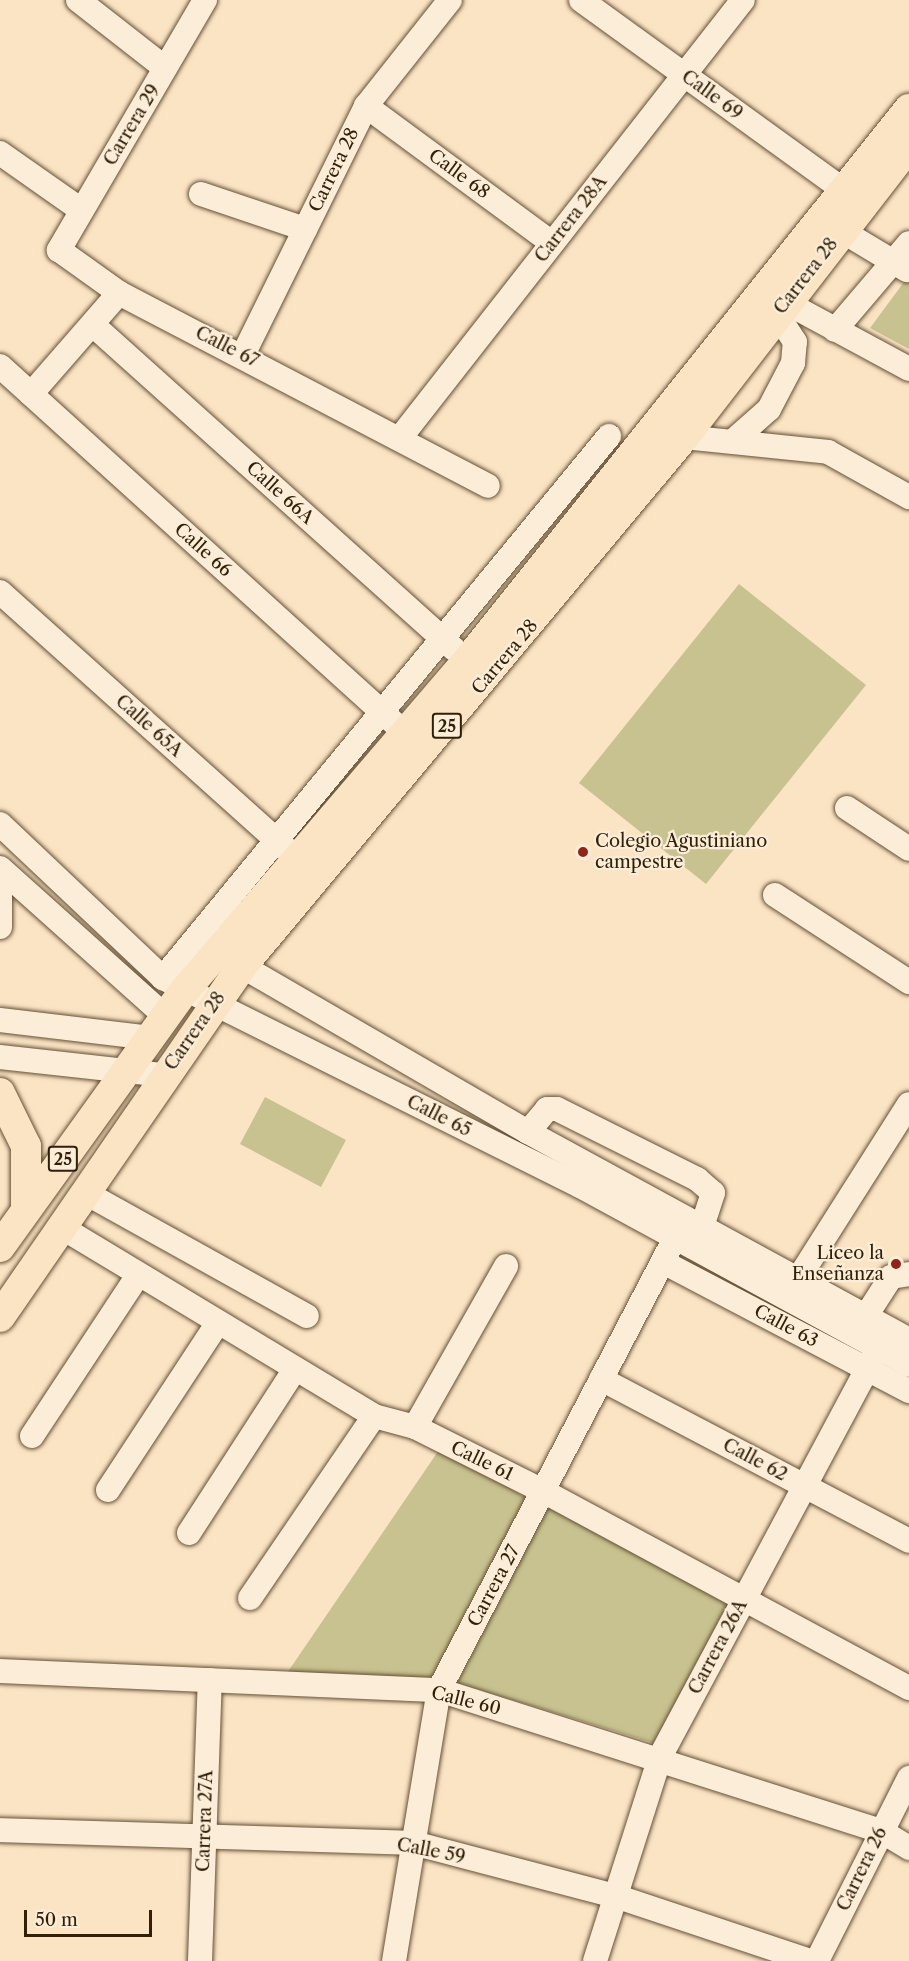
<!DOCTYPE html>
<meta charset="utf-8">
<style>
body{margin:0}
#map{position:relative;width:909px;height:1961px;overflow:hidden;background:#fbe4c4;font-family:"Libre Caslon Text",serif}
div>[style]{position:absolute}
.green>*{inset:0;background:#c7c28f}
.roads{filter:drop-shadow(0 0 2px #645036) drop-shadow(0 0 2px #645036)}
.minor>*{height:24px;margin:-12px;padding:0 12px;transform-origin:12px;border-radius:12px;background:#fcedd9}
.major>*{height:30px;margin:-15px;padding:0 15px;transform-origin:15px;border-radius:15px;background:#fbe4c4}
.dots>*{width:16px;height:16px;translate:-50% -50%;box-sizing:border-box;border:3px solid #fcedd9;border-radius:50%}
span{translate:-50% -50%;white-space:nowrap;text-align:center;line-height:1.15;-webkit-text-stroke:4.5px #fcedd9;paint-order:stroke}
.shield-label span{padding:2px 4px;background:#fcedd9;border:2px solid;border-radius:4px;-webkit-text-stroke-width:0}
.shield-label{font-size:16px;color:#311f07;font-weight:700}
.street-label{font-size:18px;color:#311f07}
.poi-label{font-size:18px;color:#311f07}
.left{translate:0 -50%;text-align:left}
.right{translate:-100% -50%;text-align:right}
.scale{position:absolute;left:24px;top:1910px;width:128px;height:27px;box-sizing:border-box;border:3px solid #311f07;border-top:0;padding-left:8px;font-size:18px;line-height:21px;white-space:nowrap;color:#311f07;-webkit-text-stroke:4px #fcedd9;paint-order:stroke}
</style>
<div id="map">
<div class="green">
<div style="clip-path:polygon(907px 278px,909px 279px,909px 349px,870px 328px)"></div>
<div style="clip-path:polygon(739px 584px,866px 685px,706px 884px,579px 783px)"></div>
<div style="clip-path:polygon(265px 1097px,346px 1140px,321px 1187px,240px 1144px)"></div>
<div style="clip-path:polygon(441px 1447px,531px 1501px,430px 1684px,283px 1679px)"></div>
<div style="clip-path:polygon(548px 1506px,730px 1605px,657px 1744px,457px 1683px)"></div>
</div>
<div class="roads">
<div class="minor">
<div style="left:78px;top:0;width:110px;rotate:38deg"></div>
<div style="left:205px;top:0;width:290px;rotate:120.3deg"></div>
<div style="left:59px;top:250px;width:74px;rotate:35.6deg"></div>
<div style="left:119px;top:293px;width:416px;rotate:27.6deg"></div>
<div style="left:581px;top:0;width:324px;rotate:35.9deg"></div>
<div style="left:366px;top:106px;width:231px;rotate:36.4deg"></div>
<div style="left:0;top:153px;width:99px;rotate:35.1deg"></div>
<div style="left:201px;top:194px;width:110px;rotate:18.6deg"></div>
<div style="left:842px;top:231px;width:76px;rotate:31deg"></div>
<div style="left:785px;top:302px;width:141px;rotate:28.4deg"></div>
<div style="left:93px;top:325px;width:486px;rotate:41.9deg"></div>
<div style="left:835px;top:330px;width:114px;rotate:-49.6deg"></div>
<div style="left:243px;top:355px;width:278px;rotate:-63.7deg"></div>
<div style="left:366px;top:106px;width:135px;rotate:-51.6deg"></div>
<div style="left:0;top:366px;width:532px;rotate:42.18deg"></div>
<div style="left:31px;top:394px;width:134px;rotate:-48.9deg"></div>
<div style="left:684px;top:437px;width:145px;rotate:5.9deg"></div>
<div style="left:828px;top:452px;width:93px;rotate:29.1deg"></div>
<div style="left:400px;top:438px;width:556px;rotate:-51.94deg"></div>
<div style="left:733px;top:441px;width:48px;rotate:-41.6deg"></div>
<div style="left:769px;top:409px;width:52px;rotate:-62.4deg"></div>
<div style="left:793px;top:363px;width:21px;rotate:-85deg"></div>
<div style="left:795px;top:342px;width:35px;rotate:-123deg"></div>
<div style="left:0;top:592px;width:391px;rotate:41.9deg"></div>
<div style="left:847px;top:808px;width:74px;rotate:33.5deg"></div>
<div style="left:0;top:824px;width:224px;rotate:43.4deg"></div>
<div style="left:163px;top:978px;width:466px;rotate:26.5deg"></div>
<div style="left:580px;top:1186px;width:375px;rotate:28.5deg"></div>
<div style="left:0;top:868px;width:223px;rotate:41.9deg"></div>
<div style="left:0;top:887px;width:40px;rotate:90deg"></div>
<div style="left:775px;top:895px;width:160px;rotate:33deg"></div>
<div style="left:228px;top:958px;width:347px;rotate:30.1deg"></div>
<div style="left:528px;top:1132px;width:434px;rotate:28.6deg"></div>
<div style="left:163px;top:978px;width:702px;rotate:-50.55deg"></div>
<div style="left:0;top:1020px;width:152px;rotate:6.8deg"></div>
<div style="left:0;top:1057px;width:165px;rotate:6.3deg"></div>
<div style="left:528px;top:1132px;width:30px;rotate:-50deg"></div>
<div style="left:547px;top:1109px;width:10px"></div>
<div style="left:557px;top:1109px;width:157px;rotate:26.6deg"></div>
<div style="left:697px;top:1179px;width:21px;rotate:41deg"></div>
<div style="left:713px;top:1193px;width:35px;rotate:108deg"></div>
<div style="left:84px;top:1192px;width:255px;rotate:29.1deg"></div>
<div style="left:61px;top:1227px;width:366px;rotate:31.1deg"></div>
<div style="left:374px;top:1416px;width:42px;rotate:15deg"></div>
<div style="left:415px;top:1427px;width:143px;rotate:26.6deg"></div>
<div style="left:543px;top:1491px;width:416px;rotate:28.3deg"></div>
<div style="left:663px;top:1262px;width:278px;rotate:27.7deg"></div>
<div style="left:798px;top:1279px;width:207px;rotate:-57.6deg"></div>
<div style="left:857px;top:1330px;width:63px;rotate:-57.3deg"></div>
<div style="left:891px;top:1277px;width:18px;rotate:-9deg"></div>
<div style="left:601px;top:1379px;width:348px;rotate:27.7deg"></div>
<div style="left:415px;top:1427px;width:185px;rotate:-60.5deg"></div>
<div style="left:32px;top:1436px;width:193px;rotate:-56.6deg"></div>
<div style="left:108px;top:1490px;width:199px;rotate:-56.7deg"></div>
<div style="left:189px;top:1533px;width:192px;rotate:-57.1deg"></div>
<div style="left:250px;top:1598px;width:220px;rotate:-55.7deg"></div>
<div style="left:0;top:1671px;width:439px;rotate:2.5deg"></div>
<div style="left:439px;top:1690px;width:464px;rotate:17.7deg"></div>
<div style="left:881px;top:1831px;width:33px;rotate:31deg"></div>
<div style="left:0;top:1830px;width:413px;rotate:1.8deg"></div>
<div style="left:413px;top:1843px;width:209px;rotate:14.7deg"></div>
<div style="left:615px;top:1896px;width:206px;rotate:18.4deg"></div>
<div style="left:200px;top:1961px;width:281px;rotate:-88deg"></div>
<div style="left:394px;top:1961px;width:275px;rotate:-80.6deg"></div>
<div style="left:439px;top:1690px;width:510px;rotate:-62.43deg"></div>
<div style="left:595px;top:1961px;width:214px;rotate:-72.3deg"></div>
<div style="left:660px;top:1757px;width:463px;rotate:-61.9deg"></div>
<div style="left:817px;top:1961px;width:205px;rotate:-63.3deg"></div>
</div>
<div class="major">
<div style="left:0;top:1093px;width:59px;rotate:63.9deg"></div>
<div style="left:26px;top:1146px;width:63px;rotate:90deg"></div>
<div style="left:0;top:1247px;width:317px;rotate:-54.3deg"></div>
<div style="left:185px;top:990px;width:435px;rotate:-49.4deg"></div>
<div style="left:468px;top:660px;width:706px;rotate:-51.33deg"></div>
<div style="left:0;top:1317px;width:426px;rotate:-55.4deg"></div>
<div style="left:242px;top:966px;width:689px;rotate:-50.12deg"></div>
<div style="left:684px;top:437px;width:368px;rotate:-52.3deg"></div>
</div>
</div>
<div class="dots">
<div style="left:583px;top:852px;background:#8f2418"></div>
<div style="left:896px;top:1264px;background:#8f2418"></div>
</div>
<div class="shield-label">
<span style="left:447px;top:726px">25</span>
<span style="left:63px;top:1159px">25</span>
</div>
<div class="street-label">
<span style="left:712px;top:95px;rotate:36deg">Calle 69</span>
<span style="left:132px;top:125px;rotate:-59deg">Carrera 29</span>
<span style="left:334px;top:170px;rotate:-64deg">Carrera 28</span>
<span style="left:459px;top:174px;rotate:36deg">Calle 68</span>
<span style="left:571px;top:219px;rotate:-52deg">Carrera 28A</span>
<span style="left:806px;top:276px;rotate:-52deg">Carrera 28</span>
<span style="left:227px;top:347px;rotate:27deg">Calle 67</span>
<span style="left:280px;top:493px;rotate:42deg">Calle 66A</span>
<span style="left:203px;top:550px;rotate:42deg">Calle 66</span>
<span style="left:505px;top:657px;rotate:-50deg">Carrera 28</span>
<span style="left:149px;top:726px;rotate:42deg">Calle 65A</span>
<span style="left:195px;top:1031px;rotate:-55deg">Carrera 28</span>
<span style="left:439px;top:1116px;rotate:27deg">Calle 65</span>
<span style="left:786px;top:1326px;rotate:28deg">Calle 63</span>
<span style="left:755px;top:1460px;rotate:28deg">Calle 62</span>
<span style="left:482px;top:1461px;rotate:26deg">Calle 61</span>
<span style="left:494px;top:1586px;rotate:-62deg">Carrera 27</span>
<span style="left:718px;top:1647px;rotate:-62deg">Carrera 26A</span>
<span style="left:466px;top:1701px;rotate:14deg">Calle 60</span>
<span style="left:205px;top:1821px;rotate:-88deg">Carrera 27A</span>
<span style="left:431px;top:1851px;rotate:11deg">Calle 59</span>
<span style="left:862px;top:1869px;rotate:-64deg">Carrera 26</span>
</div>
<div class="poi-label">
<span class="left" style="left:595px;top:852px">Colegio Agustiniano<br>campestre</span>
<span class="right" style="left:884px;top:1264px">Liceo la<br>Enseñanza</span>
</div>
<div class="scale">50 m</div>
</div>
